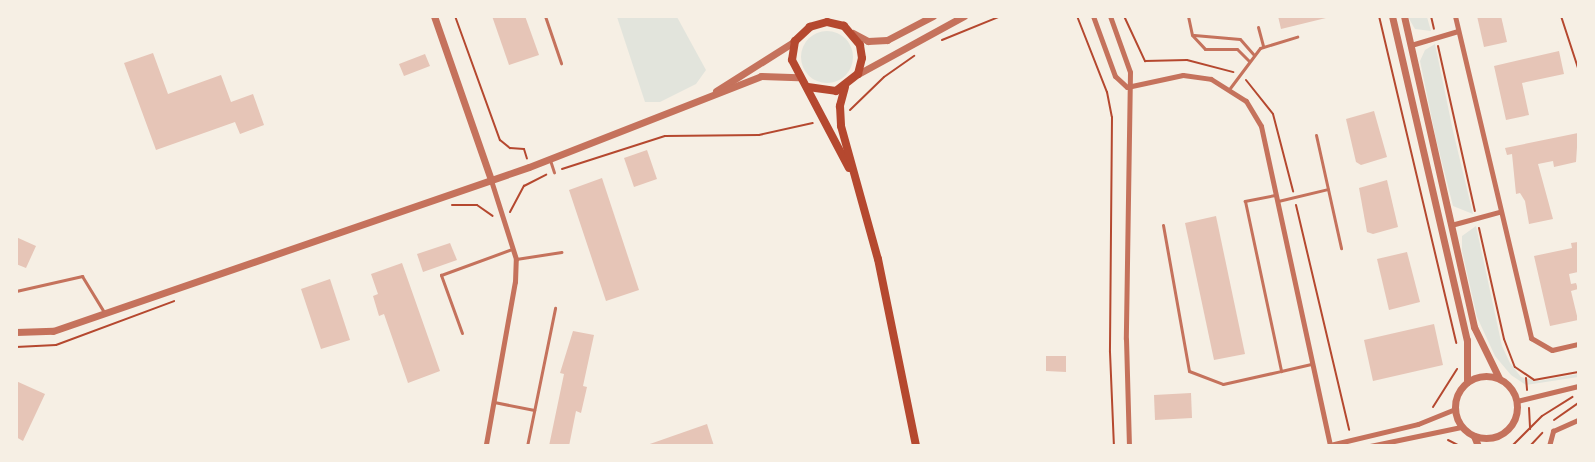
<!DOCTYPE html>
<style>
body{margin:0}
#map{position:relative;width:1595px;height:462px;overflow:hidden;background:#f6efe4;font-family:"IBM Plex Serif",serif}
div>[style]{position:absolute}
.green>*{inset:0;background:#e2e4dc}
.round{border-radius:50%}
.building>*{inset:0;background:#e6c5b7}
.path>*{height:2px;margin:-1px;padding:0 1px;transform-origin:1px;border-radius:1px;background:#b5482f}
.service>*{height:3px;margin:-1.5px;padding:0 1.5px;transform-origin:1.5px;border-radius:1.5px;background:#c5725c}
.minor>*{height:5px;margin:-2.5px;padding:0 2.5px;transform-origin:2.5px;border-radius:2.5px;background:#c5725c}
.tertiary>*{height:7px;margin:-3.5px;padding:0 3.5px;transform-origin:3.5px;border-radius:3.5px;background:#c5725c}
.tertiary>.ring{margin:-3.5px;padding:0;box-sizing:content-box;background:none;border:7px solid #c5725c;border-radius:50%}
.secondary>*{height:8px;margin:-4px;padding:0 4px;transform-origin:4px;border-radius:4px;background:#b5482f}
span{translate:-50% -50%;white-space:nowrap;text-align:center;line-height:1.15;-webkit-text-stroke:5px #f6efe4;paint-order:stroke}
.frame{position:absolute;inset:0;border:18px solid #f6efe4;pointer-events:none}
</style>
<div id="map">
<div class="green">
<div style="clip-path:polygon(617px 17px,677px 17px,706px 70px,696px 84px,660px 102px,645px 102px)"></div>
<div style="clip-path:polygon(1408px 17px,1427px 17px,1431px 31px,1415px 29px)"></div>
<div class="round" style="left:801px;top:31px;width:52px;height:52px"></div>
<div style="clip-path:polygon(1435px 44px,1453px 131px,1473px 214px,1453px 206px,1436px 139px,1420px 61px,1425px 50px)"></div>
<div style="clip-path:polygon(1476px 226px,1502px 346px,1510px 363px,1521px 377px,1538px 381px,1578px 374px,1578px 377px,1526px 385px,1511px 375px,1495px 356px,1477px 317px,1462px 251px,1462px 236px)"></div>
</div>
<div class="building">
<div style="clip-path:polygon(492px 16px,525px 16px,539px 55px,509px 65px)"></div>
<div style="clip-path:polygon(1278px 16px,1330px 16px,1330px 17px,1281px 29px)"></div>
<div style="clip-path:polygon(1477px 16px,1501px 16px,1507px 42px,1484px 47px)"></div>
<div style="clip-path:polygon(1559px 51px,1564px 74px,1522px 83px,1529px 115px,1506px 120px,1494px 66px)"></div>
<div style="clip-path:polygon(153px 53px,168px 94px,221px 75px,231px 102px,253px 94px,264px 125px,240px 134px,235px 122px,156px 150px,124px 63px)"></div>
<div style="clip-path:polygon(425px 54px,430px 66px,404px 76px,399px 64px)"></div>
<div style="clip-path:polygon(1374px 111px,1387px 157px,1361px 165px,1356px 162px,1346px 119px)"></div>
<div style="clip-path:polygon(1578px 133px,1576px 162px,1554px 167px,1553px 161px,1538px 164px,1553px 219px,1529px 224px,1525px 201px,1520px 193px,1516px 194px,1512px 154px,1507px 155px,1505px 148px)"></div>
<div style="clip-path:polygon(647px 150px,657px 179px,634px 187px,624px 158px)"></div>
<div style="clip-path:polygon(602px 178px,639px 290px,606px 301px,569px 190px)"></div>
<div style="clip-path:polygon(1387px 180px,1398px 227px,1373px 234px,1367px 232px,1359px 188px)"></div>
<div style="clip-path:polygon(1216px 216px,1245px 354px,1214px 360px,1185px 223px)"></div>
<div style="clip-path:polygon(16px 237px,36px 246px,26px 268px,16px 264px)"></div>
<div style="clip-path:polygon(1578px 242px,1578px 272px,1569px 274px,1571px 284px,1576px 283px,1578px 289px,1571px 291px,1578px 320px,1550px 326px,1534px 256px,1572px 248px,1571px 243px)"></div>
<div style="clip-path:polygon(450px 243px,457px 260px,423px 272px,417px 254px)"></div>
<div style="clip-path:polygon(1407px 252px,1420px 302px,1389px 310px,1377px 259px)"></div>
<div style="clip-path:polygon(402px 263px,440px 371px,408px 383px,384px 314px,379px 316px,373px 296px,378px 294px,371px 274px)"></div>
<div style="clip-path:polygon(330px 279px,350px 340px,321px 349px,301px 289px)"></div>
<div style="clip-path:polygon(1434px 324px,1443px 365px,1373px 381px,1364px 340px)"></div>
<div style="clip-path:polygon(573px 331px,594px 335px,583px 386px,587px 387px,581px 413px,576px 411px,569px 446px,549px 446px,564px 374px,560px 373px)"></div>
<div style="clip-path:polygon(1046px 356px,1066px 356px,1066px 372px,1046px 371px)"></div>
<div style="clip-path:polygon(16px 381px,45px 394px,23px 441px,16px 437px)"></div>
<div style="clip-path:polygon(1191px 393px,1192px 418px,1155px 420px,1154px 395px)"></div>
<div style="clip-path:polygon(707px 424px,714px 446px,648px 446px,647px 445px)"></div>
</div>
<div class="path">
<div style="left:455px;top:16px;width:132px;rotate:70.1deg"></div>
<div style="left:500px;top:140px;width:13px;rotate:39deg"></div>
<div style="left:510px;top:148px;width:14px;rotate:4deg"></div>
<div style="left:524px;top:149px;width:10px;rotate:73deg"></div>
<div style="left:1077px;top:16px;width:82px;rotate:68.5deg"></div>
<div style="left:1107px;top:92px;width:25px;rotate:79deg"></div>
<div style="left:1112px;top:117px;width:235px;rotate:90.5deg"></div>
<div style="left:1110px;top:352px;width:94px;rotate:87.6deg"></div>
<div style="left:1124px;top:16px;width:50px;rotate:65deg"></div>
<div style="left:1145px;top:61px;width:42px;rotate:-1.4deg"></div>
<div style="left:1187px;top:60px;width:48px;rotate:14.6deg"></div>
<div style="left:1379px;top:16px;width:336px;rotate:76.7deg"></div>
<div style="left:1431px;top:16px;width:13px;rotate:77deg"></div>
<div style="left:1561px;top:16px;width:55px;rotate:71.9deg"></div>
<div style="left:942px;top:40px;width:64px;rotate:-22.1deg"></div>
<div style="left:1438px;top:46px;width:169px;rotate:77.4deg"></div>
<div style="left:1246px;top:80px;width:43px;rotate:51.5deg"></div>
<div style="left:1273px;top:114px;width:80px;rotate:75.4deg"></div>
<div style="left:850px;top:110px;width:47px;rotate:-44.1deg"></div>
<div style="left:884px;top:77px;width:37px;rotate:-35deg"></div>
<div style="left:562px;top:169px;width:108px;rotate:-17.8deg"></div>
<div style="left:665px;top:136px;width:94px;rotate:-0.6deg"></div>
<div style="left:759px;top:135px;width:55px;rotate:-12.5deg"></div>
<div style="left:452px;top:205px;width:25px"></div>
<div style="left:477px;top:205px;width:19px;rotate:35deg"></div>
<div style="left:1296px;top:205px;width:231px;rotate:76.7deg"></div>
<div style="left:510px;top:212px;width:30px;rotate:-62deg"></div>
<div style="left:524px;top:186px;width:25px;rotate:-27deg"></div>
<div style="left:1479px;top:228px;width:114px;rotate:77.3deg"></div>
<div style="left:1504px;top:339px;width:30px;rotate:69deg"></div>
<div style="left:1515px;top:367px;width:23px;rotate:34deg"></div>
<div style="left:1534px;top:380px;width:45px;rotate:-10.3deg"></div>
<div style="left:16px;top:347px;width:40px;rotate:-2.9deg"></div>
<div style="left:56px;top:345px;width:126px;rotate:-20.4deg"></div>
<div style="left:1526px;top:378px;width:12px;rotate:85deg"></div>
<div style="left:1433px;top:407px;width:45px;rotate:-57.7deg"></div>
<div style="left:1529px;top:408px;width:21px;rotate:87deg"></div>
<div style="left:1554px;top:420px;width:29px;rotate:-35deg"></div>
<div style="left:1448px;top:440px;width:13px;rotate:27deg"></div>
<div style="left:1512px;top:446px;width:42px;rotate:-45deg"></div>
<div style="left:1542px;top:416px;width:36px;rotate:-32deg"></div>
<div style="left:1530px;top:446px;width:18px;rotate:-47deg"></div>
</div>
<div class="service">
<div style="left:545px;top:16px;width:50px;rotate:71.2deg"></div>
<div style="left:1188px;top:16px;width:19px;rotate:78deg"></div>
<div style="left:1192px;top:35px;width:19px;rotate:47deg"></div>
<div style="left:1205px;top:49px;width:32px"></div>
<div style="left:1237px;top:49px;width:17px;rotate:45deg"></div>
<div style="left:1258px;top:27px;width:20px;rotate:75deg"></div>
<div style="left:1194px;top:35px;width:46px;rotate:5deg"></div>
<div style="left:1240px;top:39px;width:20px;rotate:49deg"></div>
<div style="left:1230px;top:88px;width:50px;rotate:-53.1deg"></div>
<div style="left:1260px;top:48px;width:39px;rotate:-17deg"></div>
<div style="left:1316px;top:135px;width:116px;rotate:77.5deg"></div>
<div style="left:550px;top:160px;width:13px;rotate:72deg"></div>
<div style="left:1275px;top:195px;width:31px;rotate:169deg"></div>
<div style="left:1245px;top:201px;width:174px;rotate:78deg"></div>
<div style="left:1281px;top:371px;width:32px;rotate:-13deg"></div>
<div style="left:1278px;top:201px;width:51px;rotate:-13.5deg"></div>
<div style="left:1163px;top:225px;width:148px;rotate:79.9deg"></div>
<div style="left:1189px;top:371px;width:36px;rotate:21deg"></div>
<div style="left:1223px;top:384px;width:59px;rotate:-12.6deg"></div>
<div style="left:516px;top:259px;width:46px;rotate:-8.8deg"></div>
<div style="left:16px;top:291px;width:68px;rotate:-12.8deg"></div>
<div style="left:82px;top:276px;width:42px;rotate:58.6deg"></div>
<div style="left:462px;top:333px;width:62px;rotate:-109.9deg"></div>
<div style="left:441px;top:275px;width:76px;rotate:-20.1deg"></div>
<div style="left:494px;top:402px;width:41px;rotate:11.3deg"></div>
<div style="left:527px;top:446px;width:141px;rotate:-78.5deg"></div>
</div>
<div class="minor">
<div style="left:1093px;top:16px;width:64px;rotate:69.9deg"></div>
<div style="left:1115px;top:76px;width:16px;rotate:43deg"></div>
<div style="left:1110px;top:16px;width:59px;rotate:70.3deg"></div>
<div style="left:1130px;top:72px;width:267px;rotate:90.9deg"></div>
<div style="left:1126px;top:339px;width:107px;rotate:88.4deg"></div>
<div style="left:1455px;top:16px;width:331px;rotate:76.7deg"></div>
<div style="left:1531px;top:338px;width:24px;rotate:30deg"></div>
<div style="left:1552px;top:350px;width:27px;rotate:-13deg"></div>
<div style="left:1411px;top:45px;width:49px;rotate:-16.6deg"></div>
<div style="left:1127px;top:87px;width:57px;rotate:-12.1deg"></div>
<div style="left:1183px;top:75px;width:28px;rotate:8deg"></div>
<div style="left:1211px;top:79px;width:41px;rotate:32.2deg"></div>
<div style="left:1246px;top:101px;width:29px;rotate:59deg"></div>
<div style="left:1261px;top:126px;width:327px;rotate:77.8deg"></div>
<div style="left:1451px;top:225px;width:50px;rotate:-15.2deg"></div>
<div style="left:1517px;top:401px;width:63px;rotate:-13.8deg"></div>
<div style="left:486px;top:444px;width:165px;rotate:-79.9deg"></div>
<div style="left:515px;top:282px;width:23px;rotate:-88deg"></div>
<div style="left:516px;top:259px;width:83px;rotate:-107.6deg"></div>
<div style="left:1330px;top:445px;width:90px;rotate:-13.4deg"></div>
<div style="left:1418px;top:424px;width:40px;rotate:-22deg"></div>
<div style="left:1370px;top:446px;width:93px;rotate:-11.8deg"></div>
<div style="left:1549px;top:446px;width:16px;rotate:-75deg"></div>
<div style="left:1553px;top:431px;width:27px;rotate:-24deg"></div>
</div>
<div class="tertiary">
<div style="left:434px;top:16px;width:174px;rotate:70.8deg"></div>
<div style="left:1392px;top:16px;width:333px;rotate:77deg"></div>
<div style="left:1467px;top:340px;width:42px;rotate:90deg"></div>
<div style="left:1404px;top:16px;width:319px;rotate:77.3deg"></div>
<div style="left:1474px;top:327px;width:57px;rotate:63.9deg"></div>
<div style="left:853px;top:33px;width:17px;rotate:28deg"></div>
<div style="left:868px;top:41px;width:19px;rotate:-3deg"></div>
<div style="left:887px;top:40px;width:52px;rotate:-27.6deg"></div>
<div style="left:858px;top:74px;width:121px;rotate:-28.7deg"></div>
<div style="left:716px;top:91px;width:93px;rotate:-32.3deg"></div>
<div style="left:16px;top:332px;width:37px;rotate:-2deg"></div>
<div style="left:53px;top:331px;width:503px;rotate:-19.01deg"></div>
<div style="left:529px;top:167px;width:249px;rotate:-21.4deg"></div>
<div style="left:761px;top:76px;width:37px;rotate:2deg"></div>
<div class="ring" style="left:1455px;top:376px;width:55px;height:55px"></div>
<div style="left:1474px;top:436px;width:11px;rotate:68deg"></div>
</div>
<div class="secondary">
<div style="left:808px;top:87px;width:28px;rotate:8deg"></div>
<div style="left:836px;top:91px;width:28px;rotate:-38deg"></div>
<div style="left:858px;top:74px;width:16px;rotate:-76deg"></div>
<div style="left:862px;top:58px;width:13px;rotate:-99deg"></div>
<div style="left:860px;top:45px;width:25px;rotate:-130deg"></div>
<div style="left:844px;top:26px;width:17px;rotate:-167deg"></div>
<div style="left:827px;top:22px;width:18px;rotate:164deg"></div>
<div style="left:810px;top:27px;width:21px;rotate:137deg"></div>
<div style="left:795px;top:41px;width:19px;rotate:99deg"></div>
<div style="left:792px;top:60px;width:122px;rotate:62.2deg"></div>
<div style="left:845px;top:87px;width:20px;rotate:105deg"></div>
<div style="left:840px;top:106px;width:20px;rotate:87deg"></div>
<div style="left:841px;top:126px;width:138px;rotate:74.5deg"></div>
<div style="left:878px;top:259px;width:191px;rotate:78.5deg"></div>
</div>
<div class="frame"></div>
</div>
